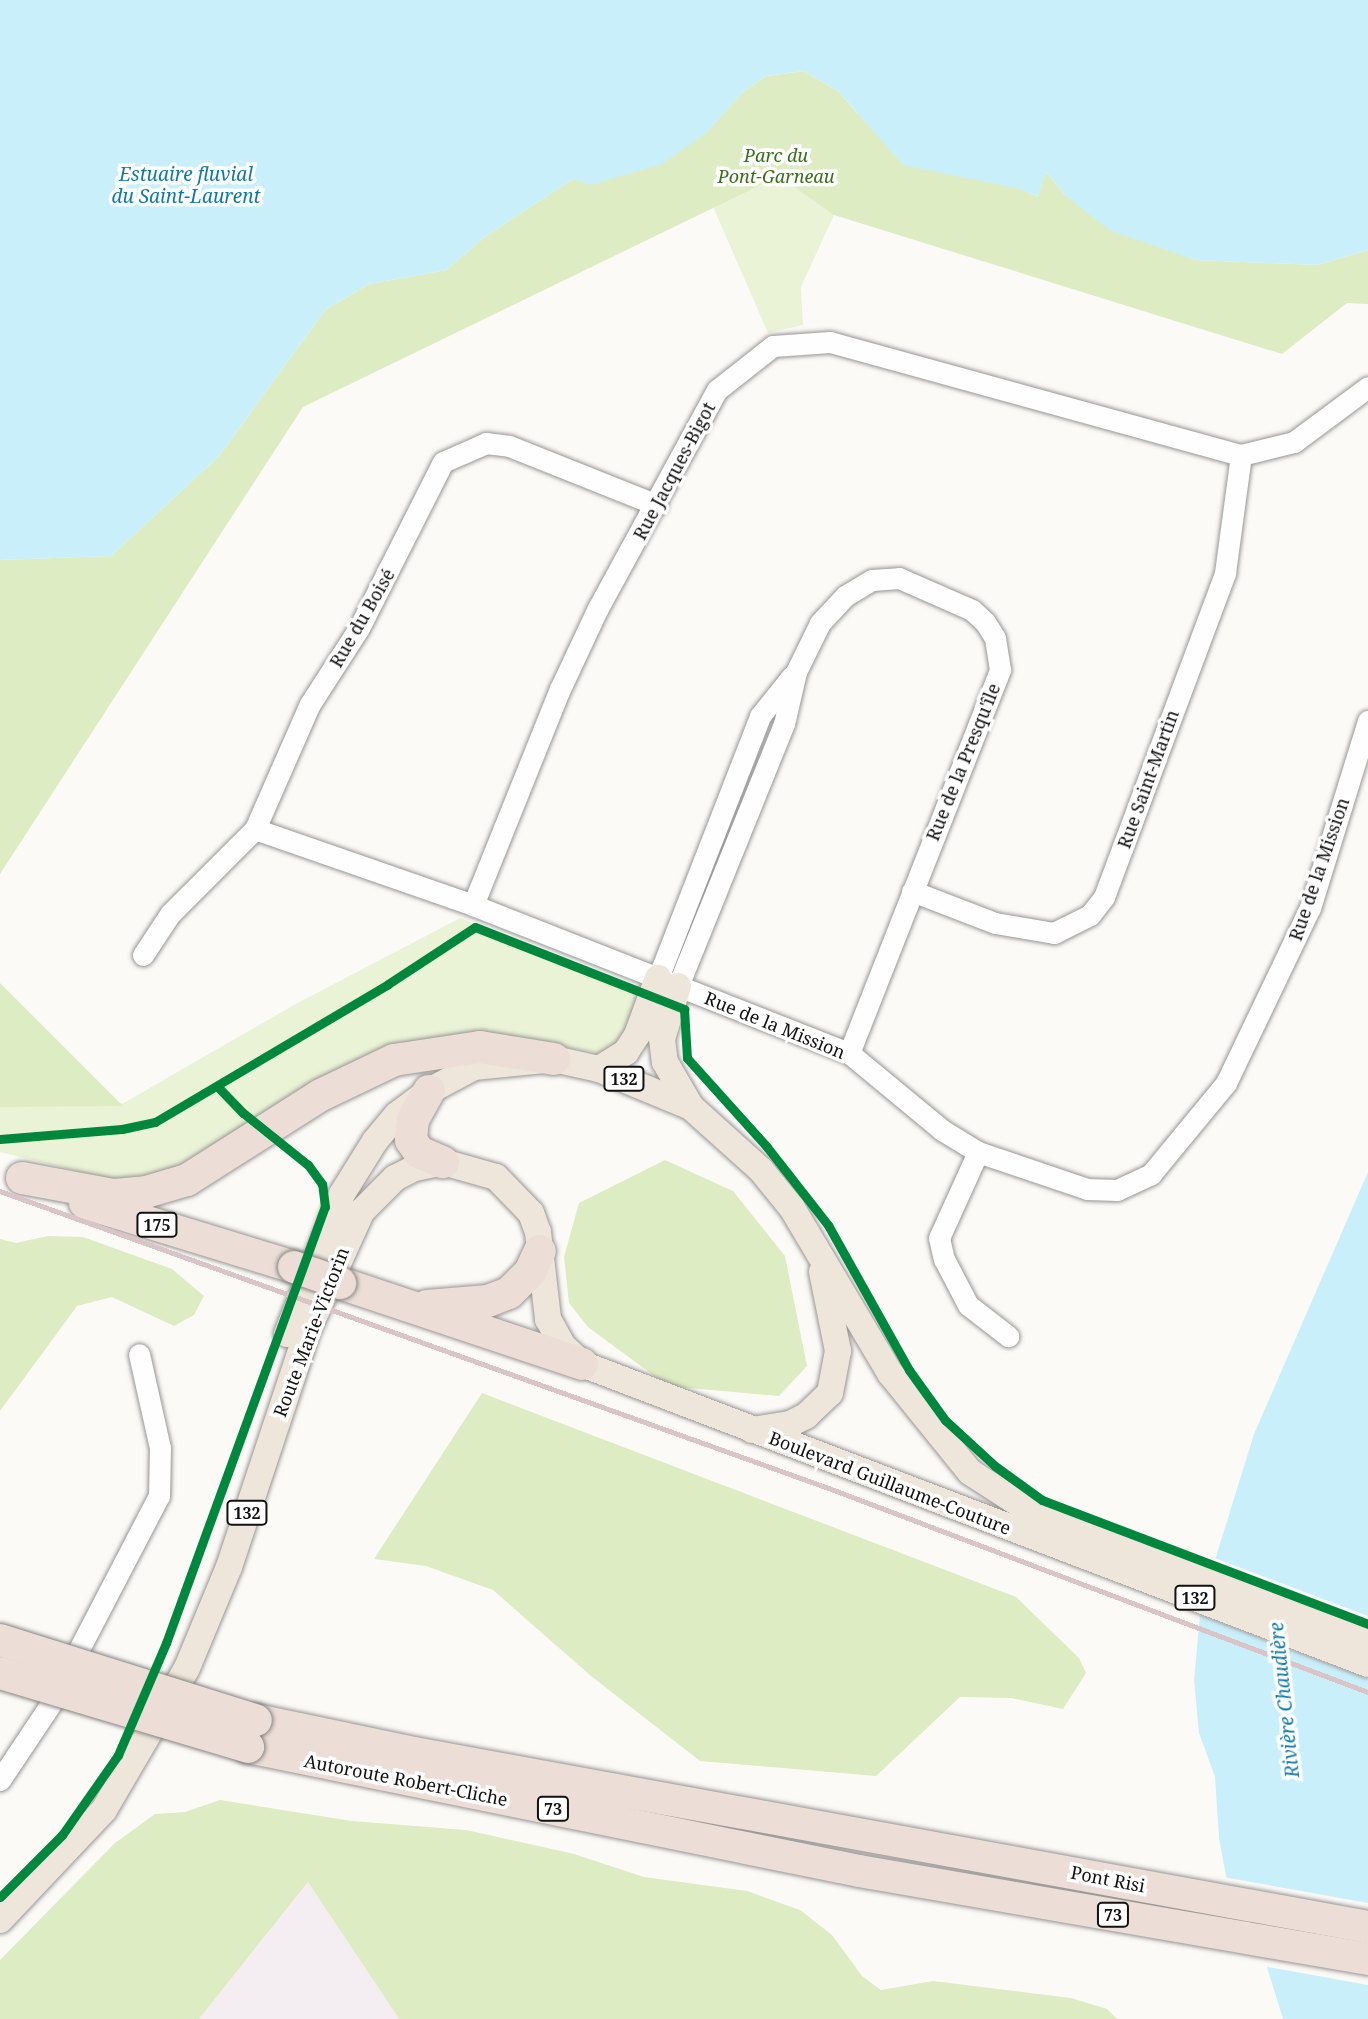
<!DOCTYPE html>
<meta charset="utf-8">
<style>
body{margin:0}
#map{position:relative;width:1368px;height:2019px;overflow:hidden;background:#fcfaf7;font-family:"Noto Serif",serif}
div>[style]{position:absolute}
.industrial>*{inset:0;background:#f4eef3}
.green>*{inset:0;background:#eaf3d5}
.forest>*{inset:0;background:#ddecc2}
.water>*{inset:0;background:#c9f0fa}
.pier>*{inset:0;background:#fcfaf7}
.roads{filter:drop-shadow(0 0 2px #979695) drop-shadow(0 0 2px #979695)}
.minor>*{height:21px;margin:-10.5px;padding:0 10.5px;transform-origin:10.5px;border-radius:10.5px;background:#fffefe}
.major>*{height:26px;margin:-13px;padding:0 13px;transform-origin:13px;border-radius:13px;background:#eee6da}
.highway>*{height:32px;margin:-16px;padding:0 16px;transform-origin:16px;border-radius:16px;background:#ecddd6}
.rail>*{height:4.5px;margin:-2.25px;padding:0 2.25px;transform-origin:2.25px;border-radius:2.25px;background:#dac4c8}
.bridges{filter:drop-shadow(0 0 2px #848382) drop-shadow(0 0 2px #848382)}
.highway-bridge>*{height:32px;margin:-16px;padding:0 16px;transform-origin:16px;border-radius:16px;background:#ecddd6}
.cycleway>*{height:9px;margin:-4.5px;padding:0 4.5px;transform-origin:4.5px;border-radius:4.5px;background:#00873e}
span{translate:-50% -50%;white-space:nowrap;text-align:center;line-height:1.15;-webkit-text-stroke:7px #fff;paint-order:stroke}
.shield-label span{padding:2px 5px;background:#fff;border:2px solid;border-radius:5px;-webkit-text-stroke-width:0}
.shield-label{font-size:16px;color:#111;font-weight:700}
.park-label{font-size:18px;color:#377019;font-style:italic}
.street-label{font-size:18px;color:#111}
.water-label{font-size:19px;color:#0c7aa8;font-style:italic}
</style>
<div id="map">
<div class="industrial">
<div style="clip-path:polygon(308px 1882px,399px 2019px,199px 2019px)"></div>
</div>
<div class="green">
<div style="clip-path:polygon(743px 92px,834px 215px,801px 287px,803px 325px,768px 333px,687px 147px)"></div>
<div style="clip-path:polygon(460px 918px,640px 988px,643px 1001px,632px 1032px,605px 1054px,514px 1038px,467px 1040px,188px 1167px,147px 1176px,114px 1180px,0 1152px,0 1042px,122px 1104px,292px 1006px)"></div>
</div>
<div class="forest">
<div style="clip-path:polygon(804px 71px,839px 92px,857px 113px,1038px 197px,1045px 171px,1065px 195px,1195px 260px,1317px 265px,1368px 250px,1368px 304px,1347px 303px,1282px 354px,834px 215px,779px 176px,303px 407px,0 874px,0 560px,111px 556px,219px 456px,325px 310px,369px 284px,446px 270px,486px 236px,573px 179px,706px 133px,743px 92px,766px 76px)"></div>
<div style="clip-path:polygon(0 983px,123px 1106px,0 1107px)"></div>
<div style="clip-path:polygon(665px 1160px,733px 1191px,785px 1256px,807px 1366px,779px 1396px,668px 1386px,588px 1327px,569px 1303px,564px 1257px,579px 1203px)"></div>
<div style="clip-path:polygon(48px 1236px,83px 1237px,172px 1269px,204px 1296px,194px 1315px,174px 1326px,112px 1297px,77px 1306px,0 1411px,0 1239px,16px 1243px)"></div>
<div style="clip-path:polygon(482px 1393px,1016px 1597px,1079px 1658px,1086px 1673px,1063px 1709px,1011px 1698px,960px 1697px,876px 1776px,700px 1761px,591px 1676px,493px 1590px,426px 1566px,374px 1559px)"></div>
<div style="clip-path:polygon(220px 1800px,352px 1821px,466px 1830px,574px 1854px,644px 1877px,747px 1891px,800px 1910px,832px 1935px,862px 1976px,881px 1990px,933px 1981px,1071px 1998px,1107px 2009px,1117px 2019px,399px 2019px,308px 1882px,199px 2019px,0 2019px,0 1960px,115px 1843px,155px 1814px,185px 1812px)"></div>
</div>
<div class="water">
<div style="clip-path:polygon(0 0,1368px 0,1368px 250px,1317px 265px,1195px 260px,1109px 230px,1065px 195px,1046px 172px,1038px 197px,1020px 189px,903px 165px,839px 92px,804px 71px,766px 76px,743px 92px,706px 133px,662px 164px,591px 185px,573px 179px,486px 236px,446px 270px,369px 284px,325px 310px,219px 456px,111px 556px,0 560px)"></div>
<div style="clip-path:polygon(1368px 1172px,1368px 2019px,1283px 2019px,1265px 1961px,1229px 1892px,1219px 1838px,1215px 1777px,1199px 1733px,1194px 1680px,1201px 1605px,1254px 1434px)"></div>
</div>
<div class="pier">
<div style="clip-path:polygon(1212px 1557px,1368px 1616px,1368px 1679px,1197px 1614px)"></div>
<div style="clip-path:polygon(1223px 1877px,1368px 1903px,1368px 1985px,1263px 1966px,1242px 1931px)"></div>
</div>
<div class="roads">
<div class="minor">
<div style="left:255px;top:829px;width:231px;rotate:19.2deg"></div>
<div style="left:473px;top:905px;width:404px;rotate:21.5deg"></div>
<div style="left:849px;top:1053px;width:121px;rotate:39.6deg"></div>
<div style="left:942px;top:1130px;width:42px;rotate:31.4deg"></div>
<div style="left:978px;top:1152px;width:115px;rotate:18.7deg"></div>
<div style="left:1087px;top:1189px;width:30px;rotate:2deg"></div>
<div style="left:1117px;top:1190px;width:38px;rotate:-25deg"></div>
<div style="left:1151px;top:1174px;width:118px;rotate:-50.5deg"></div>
<div style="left:1226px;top:1083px;width:194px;rotate:-64.4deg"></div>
<div style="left:1310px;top:908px;width:196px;rotate:-72.8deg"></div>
<div style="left:912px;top:891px;width:89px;rotate:21.1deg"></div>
<div style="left:995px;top:923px;width:60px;rotate:9.6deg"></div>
<div style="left:1054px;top:933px;width:40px;rotate:-26.6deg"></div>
<div style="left:1090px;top:915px;width:23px;rotate:-52deg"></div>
<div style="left:1104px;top:897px;width:346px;rotate:-69.5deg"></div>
<div style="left:1225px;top:573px;width:119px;rotate:-82.3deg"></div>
<div style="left:473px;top:905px;width:233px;rotate:-68.1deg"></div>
<div style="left:560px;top:689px;width:89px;rotate:-64.9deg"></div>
<div style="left:598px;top:608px;width:248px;rotate:-61.4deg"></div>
<div style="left:717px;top:390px;width:71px;rotate:-38.2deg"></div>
<div style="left:773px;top:346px;width:57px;rotate:-4deg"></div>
<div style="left:830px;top:342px;width:426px;rotate:15.4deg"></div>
<div style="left:1241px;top:455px;width:55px;rotate:-13.8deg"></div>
<div style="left:1294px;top:442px;width:92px;rotate:-36.6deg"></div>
<div style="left:143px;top:955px;width:49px;rotate:-56.6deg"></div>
<div style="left:170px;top:914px;width:120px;rotate:-45deg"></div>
<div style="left:255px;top:829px;width:137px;rotate:-66.3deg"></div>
<div style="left:310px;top:704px;width:90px;rotate:-57.2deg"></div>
<div style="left:359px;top:628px;width:186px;rotate:-63.2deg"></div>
<div style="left:443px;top:462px;width:47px;rotate:-23.8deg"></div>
<div style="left:486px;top:443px;width:23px;rotate:7deg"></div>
<div style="left:509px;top:446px;width:159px;rotate:21.7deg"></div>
<div style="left:658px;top:978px;width:281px;rotate:-68.7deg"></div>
<div style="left:760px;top:716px;width:51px;rotate:-51.3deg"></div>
<div style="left:678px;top:986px;width:283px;rotate:-68deg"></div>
<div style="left:784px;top:724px;width:53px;rotate:-77deg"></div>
<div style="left:796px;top:672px;width:55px;rotate:-63.9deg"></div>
<div style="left:820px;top:623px;width:37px;rotate:-47deg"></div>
<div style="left:845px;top:596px;width:31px;rotate:-31deg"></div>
<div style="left:872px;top:580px;width:27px;rotate:-4deg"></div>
<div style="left:899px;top:578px;width:80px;rotate:23.7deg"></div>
<div style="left:972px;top:610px;width:18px;rotate:43deg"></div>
<div style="left:985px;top:622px;width:19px;rotate:58deg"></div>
<div style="left:995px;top:638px;width:32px;rotate:81deg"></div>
<div style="left:1000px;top:670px;width:412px;rotate:111.5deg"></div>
<div style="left:978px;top:1152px;width:94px;rotate:114.4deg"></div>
<div style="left:939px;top:1238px;width:22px;rotate:77deg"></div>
<div style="left:944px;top:1259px;width:52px;rotate:62.4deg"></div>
<div style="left:968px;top:1305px;width:51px;rotate:37.8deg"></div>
<div style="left:0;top:1780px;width:90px;rotate:-56.3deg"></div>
<div style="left:50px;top:1705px;width:236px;rotate:-62.5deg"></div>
<div style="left:159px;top:1496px;width:48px;rotate:-88.8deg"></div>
<div style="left:160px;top:1448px;width:96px;rotate:-102.6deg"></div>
</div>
<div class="major">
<div style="left:678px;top:986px;width:55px;rotate:106.8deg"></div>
<div style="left:662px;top:1039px;width:23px;rotate:83deg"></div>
<div style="left:665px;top:1062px;width:52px;rotate:60deg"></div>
<div style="left:599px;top:1069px;width:32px;rotate:-32deg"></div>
<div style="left:626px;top:1052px;width:20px;rotate:-57deg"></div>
<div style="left:637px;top:1035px;width:61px;rotate:-69.8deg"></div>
<div style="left:287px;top:1334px;width:150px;rotate:-68.6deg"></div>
<div style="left:342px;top:1194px;width:62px;rotate:-58.1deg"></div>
<div style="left:375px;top:1141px;width:34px;rotate:-50deg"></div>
<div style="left:397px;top:1115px;width:40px;rotate:-37deg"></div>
<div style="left:429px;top:1091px;width:51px;rotate:-28.1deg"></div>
<div style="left:474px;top:1067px;width:80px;rotate:-5.7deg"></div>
<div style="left:554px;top:1059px;width:46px;rotate:12.5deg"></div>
<div style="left:599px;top:1069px;width:100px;rotate:22.4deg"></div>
<div style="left:691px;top:1107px;width:94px;rotate:42deg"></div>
<div style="left:761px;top:1170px;width:49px;rotate:50.8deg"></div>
<div style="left:792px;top:1208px;width:192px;rotate:59.3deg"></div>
<div style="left:890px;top:1373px;width:127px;rotate:51.1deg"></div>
<div style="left:970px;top:1472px;width:72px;rotate:33deg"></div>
<div style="left:1030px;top:1511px;width:362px;rotate:21deg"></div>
<div style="left:752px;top:1430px;width:38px;rotate:-9deg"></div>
<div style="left:790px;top:1424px;width:18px;rotate:-27deg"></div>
<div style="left:806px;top:1416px;width:33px;rotate:-44deg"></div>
<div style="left:830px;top:1393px;width:43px;rotate:-79.2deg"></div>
<div style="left:838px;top:1351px;width:81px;rotate:-101.4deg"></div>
<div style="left:0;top:1920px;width:151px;rotate:-46.6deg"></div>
<div style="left:104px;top:1810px;width:164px;rotate:-59.7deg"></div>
<div style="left:187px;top:1668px;width:109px;rotate:-67.4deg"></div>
<div style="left:229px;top:1567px;width:248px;rotate:-71.6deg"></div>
<div style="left:307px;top:1332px;width:133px;rotate:-65.6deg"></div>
<div style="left:362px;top:1211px;width:47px;rotate:-45deg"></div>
<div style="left:395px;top:1178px;width:22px;rotate:-27deg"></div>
<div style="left:415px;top:1168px;width:29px;rotate:-12deg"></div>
<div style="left:443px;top:1162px;width:55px;rotate:15.8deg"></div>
<div style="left:496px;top:1177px;width:50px;rotate:45.8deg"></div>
<div style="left:531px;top:1213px;width:20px;rotate:70deg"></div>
<div style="left:538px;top:1232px;width:88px;rotate:83.4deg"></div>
<div style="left:548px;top:1319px;width:31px;rotate:61deg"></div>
<div style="left:563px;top:1346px;width:26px;rotate:43deg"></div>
<div style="left:582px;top:1364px;width:841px;rotate:20.89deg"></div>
</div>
<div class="highway">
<div style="left:429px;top:1091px;width:33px;rotate:119deg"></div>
<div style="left:413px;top:1120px;width:20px;rotate:96deg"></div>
<div style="left:411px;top:1140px;width:14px;rotate:56deg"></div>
<div style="left:419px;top:1152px;width:26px;rotate:23deg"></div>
<div style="left:22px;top:1178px;width:94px;rotate:10.5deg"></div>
<div style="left:114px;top:1195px;width:32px;rotate:-5deg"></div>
<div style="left:146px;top:1192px;width:43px;rotate:-16.3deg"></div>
<div style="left:187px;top:1180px;width:159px;rotate:-32.4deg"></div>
<div style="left:321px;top:1095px;width:81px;rotate:-25.6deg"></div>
<div style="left:394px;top:1060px;width:87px;rotate:-8.6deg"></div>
<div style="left:480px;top:1047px;width:75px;rotate:9.2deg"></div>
<div style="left:85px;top:1203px;width:219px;rotate:17deg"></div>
<div style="left:340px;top:1283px;width:255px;rotate:18.5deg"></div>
<div style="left:427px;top:1306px;width:61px;rotate:-4.7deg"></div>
<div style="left:488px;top:1301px;width:22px;rotate:-21deg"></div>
<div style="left:509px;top:1293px;width:30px;rotate:-45deg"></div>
<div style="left:530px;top:1272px;width:23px;rotate:-65deg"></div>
<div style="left:256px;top:1720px;width:161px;rotate:11.8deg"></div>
<div style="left:414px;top:1753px;width:970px;rotate:10.34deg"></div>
<div style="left:248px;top:1747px;width:623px;rotate:11.47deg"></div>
<div style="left:859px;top:1871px;width:517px;rotate:9.81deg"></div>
</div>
</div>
<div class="rail">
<div style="left:0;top:1191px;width:877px;rotate:19.72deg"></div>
<div style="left:826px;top:1487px;width:579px;rotate:20.72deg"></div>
</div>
<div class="bridges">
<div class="highway-bridge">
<div style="left:294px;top:1267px;width:49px;rotate:19.2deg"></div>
<div style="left:0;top:1640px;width:268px;rotate:17.4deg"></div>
<div style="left:0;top:1673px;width:259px;rotate:16.6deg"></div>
</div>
</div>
<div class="cycleway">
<div style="left:0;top:1139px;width:122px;rotate:-4.7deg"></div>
<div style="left:122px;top:1129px;width:34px;rotate:-12deg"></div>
<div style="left:155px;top:1122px;width:271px;rotate:-30.6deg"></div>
<div style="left:388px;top:984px;width:104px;rotate:-33.2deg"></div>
<div style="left:475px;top:927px;width:225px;rotate:21.4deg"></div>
<div style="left:684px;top:1009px;width:49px;rotate:86.5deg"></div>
<div style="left:687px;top:1058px;width:120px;rotate:48deg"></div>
<div style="left:767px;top:1147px;width:99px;rotate:52deg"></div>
<div style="left:828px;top:1225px;width:166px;rotate:60.8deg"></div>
<div style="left:909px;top:1370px;width:62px;rotate:54.2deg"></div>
<div style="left:945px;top:1420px;width:68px;rotate:42.6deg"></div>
<div style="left:995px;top:1466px;width:58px;rotate:35.9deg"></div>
<div style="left:1042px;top:1500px;width:349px;rotate:20.8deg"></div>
<div style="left:0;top:1897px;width:88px;rotate:-45deg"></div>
<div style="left:62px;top:1835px;width:98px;rotate:-55deg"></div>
<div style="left:118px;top:1755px;width:122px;rotate:-66.8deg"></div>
<div style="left:166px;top:1643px;width:464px;rotate:-70deg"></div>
<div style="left:325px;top:1207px;width:23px;rotate:-97deg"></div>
<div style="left:322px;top:1184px;width:24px;rotate:-126deg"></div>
<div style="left:308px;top:1165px;width:83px;rotate:-141.3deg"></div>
<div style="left:243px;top:1113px;width:37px;rotate:-134deg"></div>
</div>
<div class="shield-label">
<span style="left:624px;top:1079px">132</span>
<span style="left:157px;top:1225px">175</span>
<span style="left:247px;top:1513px">132</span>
<span style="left:1195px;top:1598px">132</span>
<span style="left:553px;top:1809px">73</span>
<span style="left:1113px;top:1915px">73</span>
</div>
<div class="park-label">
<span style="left:776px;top:166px">Parc du<br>Pont-Garneau</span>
</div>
<div class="street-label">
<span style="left:674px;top:471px;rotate:-62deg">Rue Jacques-Bigot</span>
<span style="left:362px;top:618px;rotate:-60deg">Rue du Boisé</span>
<span style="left:963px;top:762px;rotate:-68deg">Rue de la Presqu'île</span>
<span style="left:1148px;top:779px;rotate:-70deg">Rue Saint-Martin</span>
<span style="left:1319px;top:869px;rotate:-71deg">Rue de la Mission</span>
<span style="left:775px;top:1025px;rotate:22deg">Rue de la Mission</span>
<span style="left:311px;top:1332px;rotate:-69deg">Route Marie-Victorin</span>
<span style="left:890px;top:1483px;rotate:21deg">Boulevard Guillaume-Couture</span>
<span style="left:406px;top:1780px;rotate:11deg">Autoroute Robert-Cliche</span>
<span style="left:1108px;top:1879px;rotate:11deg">Pont Risi</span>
</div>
<div class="water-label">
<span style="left:186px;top:186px">Estuaire fluvial<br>du Saint-Laurent</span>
<span style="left:1285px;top:1700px;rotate:-96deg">Rivière Chaudière</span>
</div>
</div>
